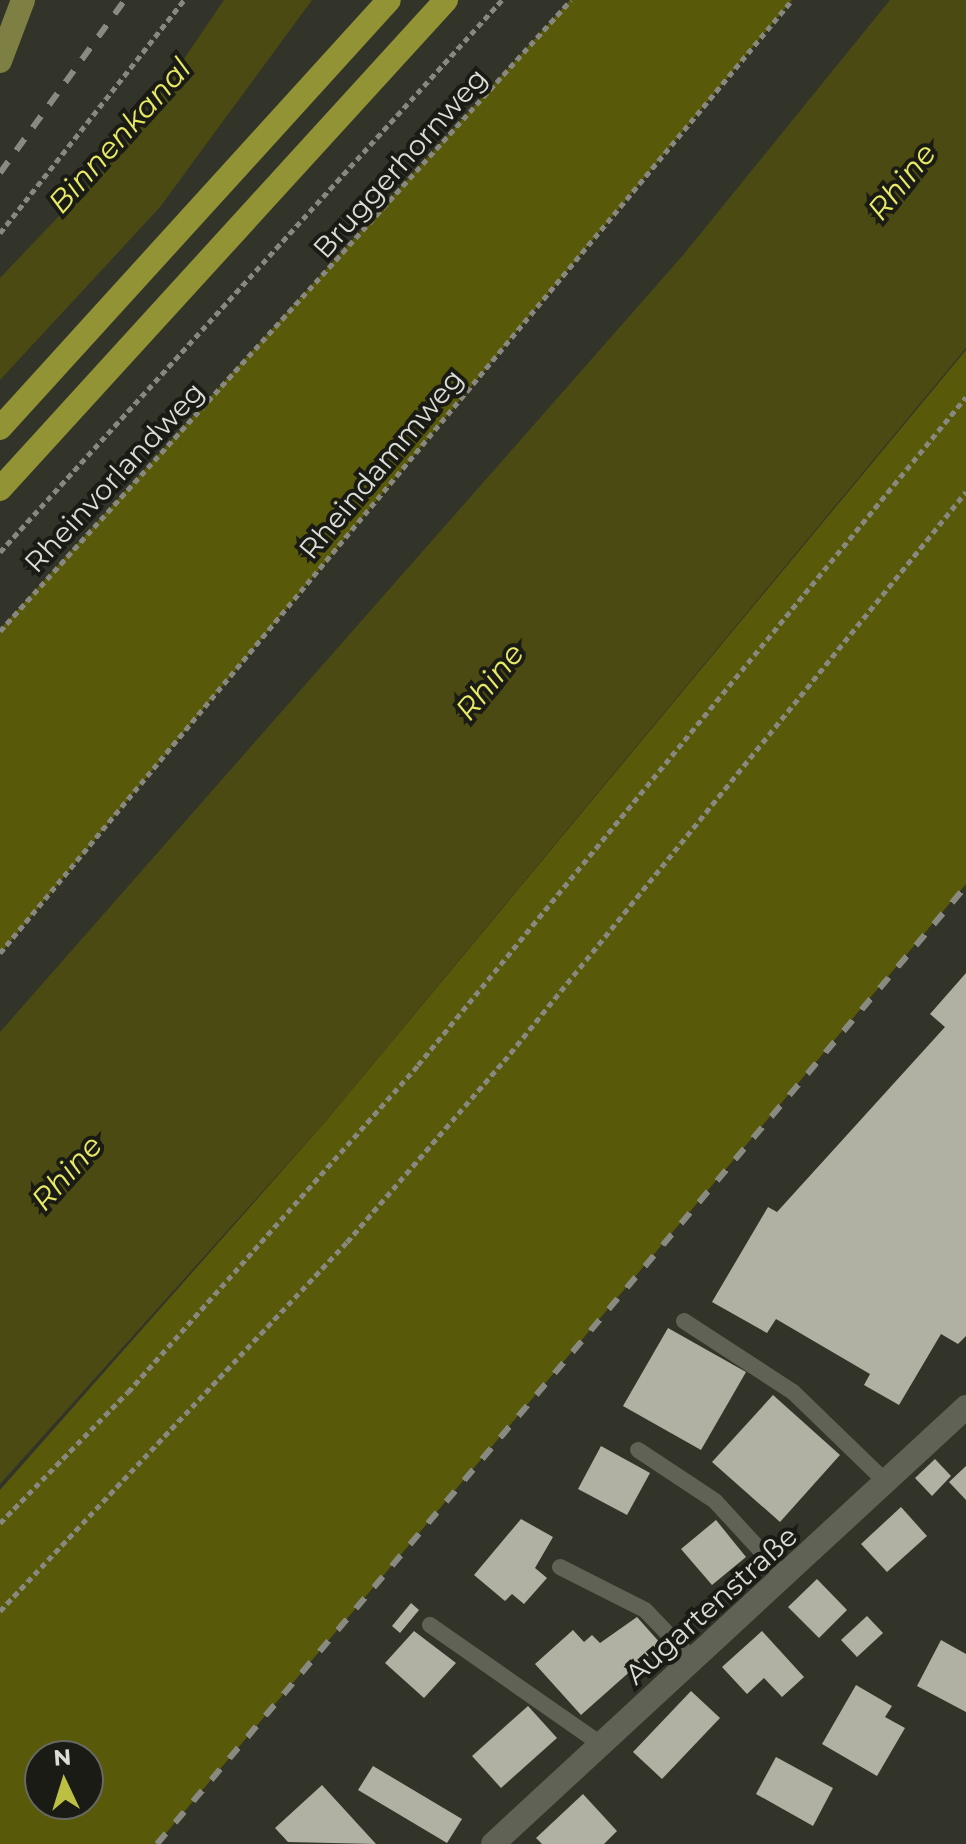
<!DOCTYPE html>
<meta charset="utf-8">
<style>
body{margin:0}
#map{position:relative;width:966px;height:1844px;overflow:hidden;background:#333429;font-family:Montserrat,sans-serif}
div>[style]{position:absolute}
.green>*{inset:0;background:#585909}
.water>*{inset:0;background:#4a4a12}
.building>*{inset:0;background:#b0b0a3}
.path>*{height:5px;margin-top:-2.5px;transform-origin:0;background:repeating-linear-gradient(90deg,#888880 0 6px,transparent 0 10px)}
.lane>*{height:16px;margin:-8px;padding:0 8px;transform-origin:8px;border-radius:8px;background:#616256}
.street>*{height:24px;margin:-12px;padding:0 12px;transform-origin:12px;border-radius:12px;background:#616256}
.primary>*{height:24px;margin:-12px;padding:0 12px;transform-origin:12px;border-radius:12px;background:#7e7f42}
.highway>*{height:24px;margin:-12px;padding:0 12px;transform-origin:12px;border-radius:12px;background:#929335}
.rail>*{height:6px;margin-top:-3px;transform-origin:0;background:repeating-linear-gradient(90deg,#898a81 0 14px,transparent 0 28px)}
span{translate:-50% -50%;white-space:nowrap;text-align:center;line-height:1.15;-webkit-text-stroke:8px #1b1b16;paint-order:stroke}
.street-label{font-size:28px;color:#dcdcd6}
.water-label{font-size:30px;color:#e8ea63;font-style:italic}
.north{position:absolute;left:24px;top:1740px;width:80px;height:80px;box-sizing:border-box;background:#1b1b16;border:2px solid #686863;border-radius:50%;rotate:356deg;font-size:22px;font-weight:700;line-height:32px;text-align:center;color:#dcdcd6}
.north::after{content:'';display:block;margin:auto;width:28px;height:36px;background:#bdbf43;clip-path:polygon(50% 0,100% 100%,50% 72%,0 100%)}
</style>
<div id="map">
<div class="green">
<div style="clip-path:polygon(570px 0,792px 0,0 954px,0 629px)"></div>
<div style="clip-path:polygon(evenodd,966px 350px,966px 884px,157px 1844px,0 1844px,0 1490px,325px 1122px,966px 350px,40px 1756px,88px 1756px,88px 1804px,40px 1804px,40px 1756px)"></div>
</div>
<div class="water">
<div style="clip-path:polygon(224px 0,312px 0,160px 207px,0 380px,0 278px,122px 150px)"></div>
<div style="clip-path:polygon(890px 0,966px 0,966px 348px,325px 1122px,0 1484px,0 1032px,684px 254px)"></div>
</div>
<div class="building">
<div style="clip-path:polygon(966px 973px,966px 1336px,958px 1344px,941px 1334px,899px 1405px,864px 1385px,870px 1374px,776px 1319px,767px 1333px,712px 1302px,768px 1207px,777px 1212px,945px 1027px,930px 1014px)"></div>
<div style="clip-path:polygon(668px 1328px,746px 1372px,701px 1450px,623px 1406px)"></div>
<div style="clip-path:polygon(773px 1395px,840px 1455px,780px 1522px,712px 1462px)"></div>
<div style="clip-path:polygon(601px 1446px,650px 1473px,627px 1515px,578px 1489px)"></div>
<div style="clip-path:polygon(935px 1459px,951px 1476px,932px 1496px,915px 1478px)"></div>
<div style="clip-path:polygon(966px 1466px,966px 1500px,949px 1482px)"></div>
<div style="clip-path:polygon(901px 1507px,927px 1536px,887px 1572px,861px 1544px)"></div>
<div style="clip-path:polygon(521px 1519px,553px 1537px,535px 1568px,547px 1578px,524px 1604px,512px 1594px,505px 1601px,474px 1575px)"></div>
<div style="clip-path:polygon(716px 1520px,746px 1557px,712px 1585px,681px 1549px)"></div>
<div style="clip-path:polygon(817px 1579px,847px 1610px,819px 1638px,788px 1607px)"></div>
<div style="clip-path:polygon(411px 1603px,419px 1610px,400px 1633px,392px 1626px)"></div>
<div style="clip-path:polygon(867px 1616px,883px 1633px,857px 1657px,841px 1640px)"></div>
<div style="clip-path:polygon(637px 1617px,661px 1644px,581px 1715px,535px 1664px,573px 1630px,584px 1642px,592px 1635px,600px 1643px)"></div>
<div style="clip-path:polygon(414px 1631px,456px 1663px,424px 1698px,385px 1663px)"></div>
<div style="clip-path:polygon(762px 1631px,804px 1677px,782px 1697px,764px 1678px,747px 1694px,722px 1667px)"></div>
<div style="clip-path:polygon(941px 1640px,966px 1654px,966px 1712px,917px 1686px)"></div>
<div style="clip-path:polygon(856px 1685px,892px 1706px,885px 1717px,905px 1728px,877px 1776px,822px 1744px)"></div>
<div style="clip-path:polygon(691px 1691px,720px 1718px,662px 1779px,633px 1752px)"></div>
<div style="clip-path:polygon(528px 1706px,557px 1738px,501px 1788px,472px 1756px)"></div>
<div style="clip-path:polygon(776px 1757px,833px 1788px,813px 1826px,756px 1794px)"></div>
<div style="clip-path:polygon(373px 1766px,462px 1819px,447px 1843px,358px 1790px)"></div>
<div style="clip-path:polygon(322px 1785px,376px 1844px,288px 1842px,275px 1828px)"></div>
<div style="clip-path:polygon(583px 1794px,617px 1831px,604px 1844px,542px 1844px,536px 1838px)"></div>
</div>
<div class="path">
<div style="left:0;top:233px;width:297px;rotate:-51.7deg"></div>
<div style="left:0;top:552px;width:746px;rotate:-47.72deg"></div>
<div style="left:0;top:631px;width:851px;rotate:-47.86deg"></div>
<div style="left:0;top:953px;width:1239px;rotate:-50.27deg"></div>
<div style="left:0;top:1523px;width:183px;rotate:-45.7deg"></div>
<div style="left:128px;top:1392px;width:437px;rotate:-48.4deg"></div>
<div style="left:418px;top:1065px;width:864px;rotate:-50.64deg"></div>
<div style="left:0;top:1611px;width:507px;rotate:-46.76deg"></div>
<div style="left:347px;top:1242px;width:240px;rotate:-49.1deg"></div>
<div style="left:504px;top:1061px;width:733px;rotate:-50.93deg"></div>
</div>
<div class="lane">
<div style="left:684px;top:1321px;width:130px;rotate:33.1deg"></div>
<div style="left:793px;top:1392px;width:132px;rotate:44.1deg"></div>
<div style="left:638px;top:1450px;width:92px;rotate:33.5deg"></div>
<div style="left:715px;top:1501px;width:103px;rotate:47.4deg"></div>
<div style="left:560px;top:1567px;width:95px;rotate:26.8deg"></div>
<div style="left:645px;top:1610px;width:71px;rotate:46.1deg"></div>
<div style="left:430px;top:1625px;width:210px;rotate:34.9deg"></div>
</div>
<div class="street">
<div style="left:493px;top:1844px;width:644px;rotate:-42.73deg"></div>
</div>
<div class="primary">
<div style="left:0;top:61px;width:65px;rotate:-69.3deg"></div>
</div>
<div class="highway">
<div style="left:0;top:428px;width:578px;rotate:-47.73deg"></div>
<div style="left:0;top:489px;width:662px;rotate:-47.63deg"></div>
</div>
<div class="rail">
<div style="left:0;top:173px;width:213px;rotate:-54.2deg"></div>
<div style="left:157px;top:1844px;width:1254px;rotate:-49.82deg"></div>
</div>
<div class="street-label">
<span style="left:400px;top:163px;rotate:-48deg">Bruggerhornweg</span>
<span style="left:381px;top:464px;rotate:-50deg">Rheindammweg</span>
<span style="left:114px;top:477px;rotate:-47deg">Rheinvorlandweg</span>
<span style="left:711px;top:1605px;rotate:-42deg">Augartenstraße</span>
</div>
<div class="water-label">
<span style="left:120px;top:136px;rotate:-48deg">Binnenkanal</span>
<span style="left:902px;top:182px;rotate:-51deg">Rhine</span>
<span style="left:490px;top:682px;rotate:-51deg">Rhine</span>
<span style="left:67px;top:1173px;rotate:-48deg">Rhine</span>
</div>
<div class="north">N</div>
</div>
